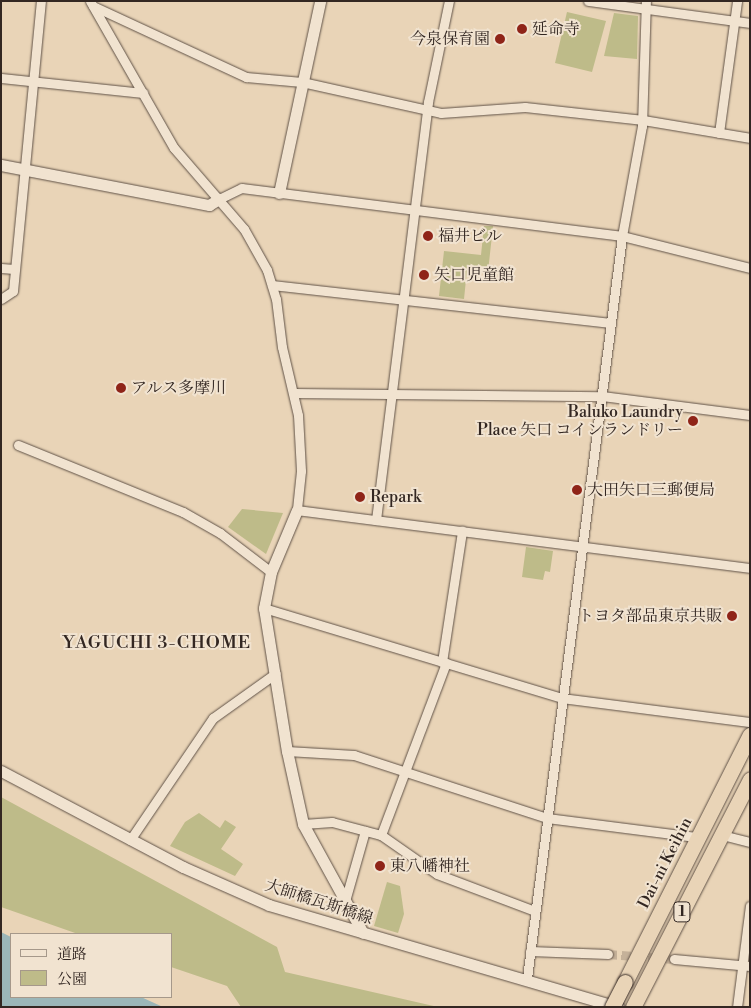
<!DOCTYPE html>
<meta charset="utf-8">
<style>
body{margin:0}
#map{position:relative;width:751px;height:1008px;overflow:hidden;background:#e9d4b7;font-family:"Libre Bodoni","Noto Serif JP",serif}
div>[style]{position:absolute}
.green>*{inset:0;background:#bebb89}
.water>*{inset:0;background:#9bb6b8}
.minor-tunnel>*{height:9px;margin-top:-4.5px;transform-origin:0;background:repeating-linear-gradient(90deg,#c5b199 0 9px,transparent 0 13.5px)}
.roads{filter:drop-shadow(0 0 1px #605247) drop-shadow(0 0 1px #605247)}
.minor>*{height:9px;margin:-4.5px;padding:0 4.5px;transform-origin:4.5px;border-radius:4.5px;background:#f1e3d0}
.tertiary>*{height:11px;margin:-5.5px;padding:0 5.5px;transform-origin:5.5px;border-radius:5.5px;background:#f1e3d0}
.trunk>*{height:15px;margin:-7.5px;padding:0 7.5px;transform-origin:7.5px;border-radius:7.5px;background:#e9d4b7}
.bridges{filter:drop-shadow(0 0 1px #332722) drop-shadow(0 0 1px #332722)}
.trunk-bridge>*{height:15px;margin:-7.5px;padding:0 7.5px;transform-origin:7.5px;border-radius:7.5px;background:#e9d4b7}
.dots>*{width:14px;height:14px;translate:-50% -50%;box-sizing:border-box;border:2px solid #f1e3d0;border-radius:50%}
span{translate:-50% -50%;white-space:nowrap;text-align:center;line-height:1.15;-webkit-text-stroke:4px #f1e3d0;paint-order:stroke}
.shield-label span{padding:1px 4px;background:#f1e3d0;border:1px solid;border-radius:4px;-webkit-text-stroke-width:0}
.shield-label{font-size:15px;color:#332722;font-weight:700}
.poi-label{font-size:16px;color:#332722}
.left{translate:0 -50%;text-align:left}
.right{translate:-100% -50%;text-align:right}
.street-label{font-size:16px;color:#332722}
.neighbourhood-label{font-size:18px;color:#332722;letter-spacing:1px}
.frame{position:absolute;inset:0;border:2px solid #332722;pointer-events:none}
.legend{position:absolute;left:10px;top:933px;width:162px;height:65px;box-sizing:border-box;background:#f1e3d0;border:1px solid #a5988a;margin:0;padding:6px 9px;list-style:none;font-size:15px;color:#332722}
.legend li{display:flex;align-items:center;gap:10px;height:25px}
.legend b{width:25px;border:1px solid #a5988a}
</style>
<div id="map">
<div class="green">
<div style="clip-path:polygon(567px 12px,606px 21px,592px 72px,555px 63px)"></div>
<div style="clip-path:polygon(614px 13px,638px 16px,637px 59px,604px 56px)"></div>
<div style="clip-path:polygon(484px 226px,493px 226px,488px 272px,467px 270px,464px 299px,439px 296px,444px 251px,481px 255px)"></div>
<div style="clip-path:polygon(242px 509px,283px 513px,266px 554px,228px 527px)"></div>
<div style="clip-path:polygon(526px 547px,553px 551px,550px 572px,545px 571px,543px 580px,522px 577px)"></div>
<div style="clip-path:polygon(1px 797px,277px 947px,285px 972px,438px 1007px,241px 1007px,227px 986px,171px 967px,171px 934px,78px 934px,1px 907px)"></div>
<div style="clip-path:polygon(199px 813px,220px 828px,225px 820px,236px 827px,221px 849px,243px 864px,235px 876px,170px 846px,185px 822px)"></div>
<div style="clip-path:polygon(387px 882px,400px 886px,404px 914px,398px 933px,374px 926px)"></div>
</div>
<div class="water">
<div style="clip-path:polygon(1px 932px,11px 937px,11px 997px,141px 997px,163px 1007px,1px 1007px)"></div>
</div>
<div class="minor-tunnel">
<div style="left:608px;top:954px;width:66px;rotate:4.3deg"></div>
</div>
<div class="roads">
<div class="minor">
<div style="left:90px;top:1px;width:169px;rotate:60.3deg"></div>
<div style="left:174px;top:148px;width:107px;rotate:49.2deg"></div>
<div style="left:244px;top:229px;width:47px;rotate:60.7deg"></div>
<div style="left:267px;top:270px;width:30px;rotate:73deg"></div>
<div style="left:276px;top:299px;width:48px;rotate:82.9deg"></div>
<div style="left:282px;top:347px;width:70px;rotate:76.8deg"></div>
<div style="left:298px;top:415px;width:56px;rotate:86.9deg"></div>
<div style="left:301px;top:471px;width:39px;rotate:96deg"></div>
<div style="left:297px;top:510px;width:457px;rotate:7.3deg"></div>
<div style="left:588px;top:1px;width:163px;rotate:7.7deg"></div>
<div style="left:93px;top:6px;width:169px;rotate:24.9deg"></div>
<div style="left:246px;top:77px;width:56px;rotate:5.1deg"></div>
<div style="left:302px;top:82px;width:142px;rotate:12.6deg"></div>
<div style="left:441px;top:113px;width:84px;rotate:-4.1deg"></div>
<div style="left:525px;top:107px;width:119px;rotate:6.3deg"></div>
<div style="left:643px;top:120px;width:109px;rotate:9.5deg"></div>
<div style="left:1px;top:78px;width:143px;rotate:6deg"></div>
<div style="left:719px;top:133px;width:133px;rotate:-82.2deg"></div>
<div style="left:219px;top:199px;width:25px;rotate:-26deg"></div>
<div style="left:242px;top:188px;width:383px;rotate:7.2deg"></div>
<div style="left:622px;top:236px;width:132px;rotate:14deg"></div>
<div style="left:1px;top:268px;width:13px;rotate:4deg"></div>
<div style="left:272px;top:285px;width:341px;rotate:6.4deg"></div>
<div style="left:1px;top:299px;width:14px;rotate:-34deg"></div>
<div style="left:13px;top:291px;width:291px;rotate:-84.5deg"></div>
<div style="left:294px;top:393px;width:308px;rotate:0.6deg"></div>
<div style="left:602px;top:396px;width:149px;rotate:7.3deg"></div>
<div style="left:18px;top:445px;width:178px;rotate:22.1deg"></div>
<div style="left:183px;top:512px;width:43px;rotate:29.6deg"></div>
<div style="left:220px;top:533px;width:64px;rotate:37.4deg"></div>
<div style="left:376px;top:520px;width:421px;rotate:-82.9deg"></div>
<div style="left:428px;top:102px;width:103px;rotate:-78.3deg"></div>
<div style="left:264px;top:608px;width:311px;rotate:16.8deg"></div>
<div style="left:562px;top:698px;width:190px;rotate:7.3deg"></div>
<div style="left:442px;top:662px;width:133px;rotate:-81.3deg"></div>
<div style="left:287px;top:751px;width:67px;rotate:3.4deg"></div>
<div style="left:354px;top:755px;width:203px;rotate:18.1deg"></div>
<div style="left:547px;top:818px;width:150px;rotate:7.3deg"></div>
<div style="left:303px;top:824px;width:29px;rotate:-4deg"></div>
<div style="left:332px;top:822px;width:51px;rotate:14.9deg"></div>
<div style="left:381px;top:835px;width:68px;rotate:34.9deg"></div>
<div style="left:437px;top:874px;width:105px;rotate:20.7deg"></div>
<div style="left:381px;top:835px;width:184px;rotate:-69.3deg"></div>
<div style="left:722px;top:835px;width:29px;rotate:14deg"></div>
<div style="left:130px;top:840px;width:148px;rotate:-55.8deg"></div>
<div style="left:213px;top:718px;width:77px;rotate:-35.5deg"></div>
<div style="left:345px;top:901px;width:73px;rotate:-74.1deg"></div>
<div style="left:530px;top:951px;width:78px;rotate:2.2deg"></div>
<div style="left:674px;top:959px;width:76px;rotate:5.3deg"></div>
<div style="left:527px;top:978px;width:748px;rotate:-82.7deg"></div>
<div style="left:622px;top:236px;width:112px;rotate:-79.7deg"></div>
<div style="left:642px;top:126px;width:125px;rotate:-88.2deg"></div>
<div style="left:737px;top:1007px;width:102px;rotate:-82.7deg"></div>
</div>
<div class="tertiary">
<div style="left:1px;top:165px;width:212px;rotate:10.9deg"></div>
<div style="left:209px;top:205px;width:12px;rotate:-31deg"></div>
<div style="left:279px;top:193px;width:196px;rotate:-77.9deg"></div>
<div style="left:297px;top:510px;width:67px;rotate:112.8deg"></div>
<div style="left:271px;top:572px;width:37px;rotate:101deg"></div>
<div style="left:264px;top:608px;width:145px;rotate:80.9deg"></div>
<div style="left:287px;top:751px;width:75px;rotate:77.6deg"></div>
<div style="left:303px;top:824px;width:124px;rotate:61.2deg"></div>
<div style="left:1px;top:771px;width:206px;rotate:27.8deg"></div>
<div style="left:183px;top:867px;width:94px;rotate:23.8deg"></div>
<div style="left:269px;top:905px;width:364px;rotate:16.3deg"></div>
</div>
<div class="trunk">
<div style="left:625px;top:982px;width:277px;rotate:-63.2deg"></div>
<div style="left:633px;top:1007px;width:256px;rotate:-62.8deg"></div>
</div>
</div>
<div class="bridges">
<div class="trunk-bridge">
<div style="left:612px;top:1007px;width:28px;rotate:-63deg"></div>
</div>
</div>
<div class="dots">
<div style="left:522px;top:29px;background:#8f2418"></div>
<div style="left:500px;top:39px;background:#8f2418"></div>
<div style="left:428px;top:236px;background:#8f2418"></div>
<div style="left:424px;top:275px;background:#8f2418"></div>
<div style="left:121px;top:388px;background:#8f2418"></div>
<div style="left:693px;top:421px;background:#8f2418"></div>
<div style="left:577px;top:490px;background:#8f2418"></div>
<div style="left:360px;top:497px;background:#8f2418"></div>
<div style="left:732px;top:616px;background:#8f2418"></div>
<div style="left:380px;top:866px;background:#8f2418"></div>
</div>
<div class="shield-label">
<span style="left:682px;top:912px">1</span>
</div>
<div class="poi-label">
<span class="left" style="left:532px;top:29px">延命寺</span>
<span class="right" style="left:490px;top:39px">今泉保育園</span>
<span class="left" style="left:438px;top:236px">福井ビル</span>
<span class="left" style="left:434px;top:275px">矢口児童館</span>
<span class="left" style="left:131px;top:388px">アルス多摩川</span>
<span class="right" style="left:683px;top:421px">Baluko Laundry<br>Place 矢口 コインランドリー</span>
<span class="left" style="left:587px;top:490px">大田矢口三郵便局</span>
<span class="left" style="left:370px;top:497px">Repark</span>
<span class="right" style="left:722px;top:616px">トヨタ部品東京共販</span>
<span class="left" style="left:390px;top:866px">東八幡神社</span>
</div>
<div class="street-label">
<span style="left:665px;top:863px;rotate:-63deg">Dai-ni Keihin</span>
<span style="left:319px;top:902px;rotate:18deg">大師橋瓦斯橋線</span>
</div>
<div class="neighbourhood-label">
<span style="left:157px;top:643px">YAGUCHI 3-CHOME</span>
</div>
<div class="frame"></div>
<ul class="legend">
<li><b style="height:6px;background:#f1e3d0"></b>道路</li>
<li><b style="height:14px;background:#bebb89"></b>公園</li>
</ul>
</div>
